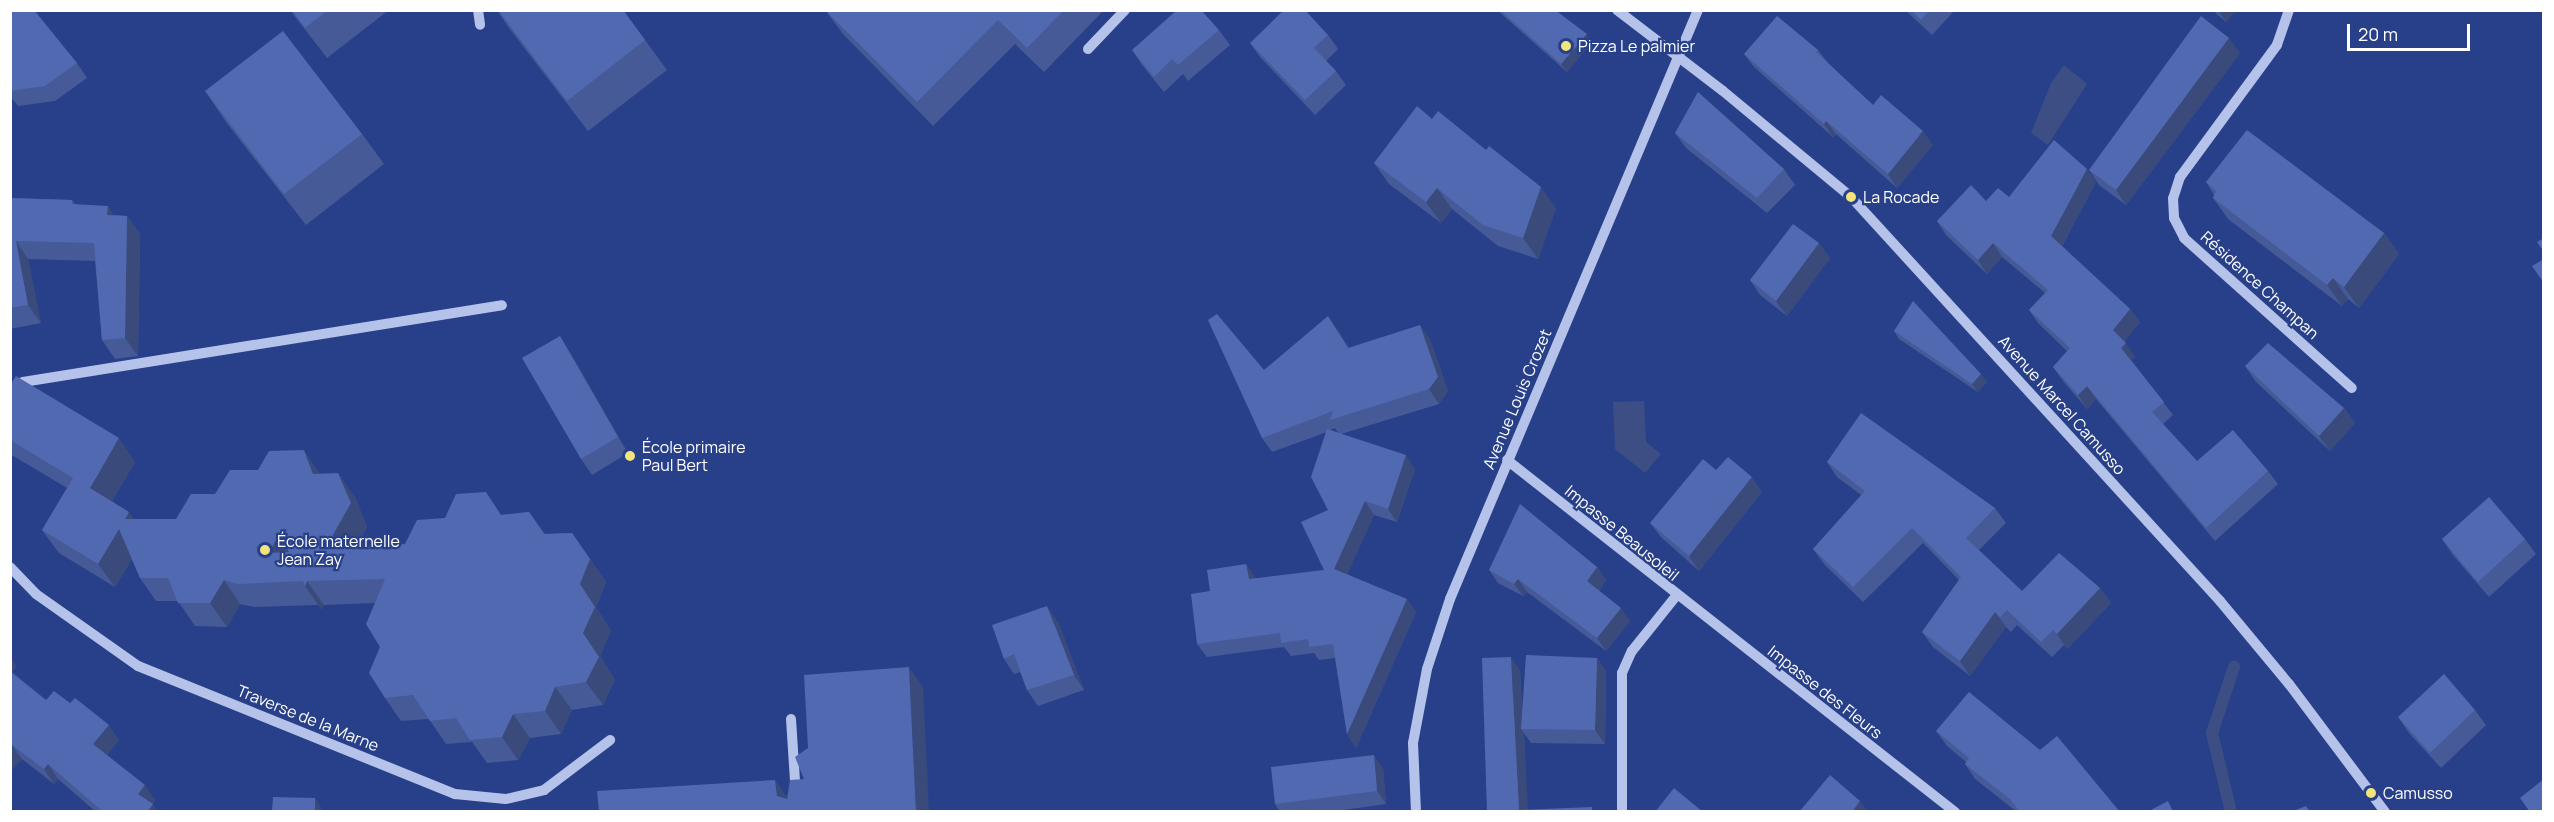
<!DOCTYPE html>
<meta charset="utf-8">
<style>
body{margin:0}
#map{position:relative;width:2554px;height:822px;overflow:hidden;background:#284089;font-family:Manrope,sans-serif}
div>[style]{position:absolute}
.water>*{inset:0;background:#3d4e84}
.stream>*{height:12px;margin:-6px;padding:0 6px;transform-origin:6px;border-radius:6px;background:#3d4e84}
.minor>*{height:10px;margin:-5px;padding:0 5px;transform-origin:5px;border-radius:5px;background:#b5c2e9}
.wall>*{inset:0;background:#465a97}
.shaded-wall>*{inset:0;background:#394a7b}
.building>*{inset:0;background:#5169b0}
.dots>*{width:16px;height:16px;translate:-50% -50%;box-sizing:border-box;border:3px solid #284089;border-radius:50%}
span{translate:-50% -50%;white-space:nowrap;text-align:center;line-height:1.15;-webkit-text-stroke:4.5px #284089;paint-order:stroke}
.poi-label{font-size:16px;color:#fff}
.left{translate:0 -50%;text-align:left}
.street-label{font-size:16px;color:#fff}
.frame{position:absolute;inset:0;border:12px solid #fff;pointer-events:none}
.scale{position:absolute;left:2347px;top:24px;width:123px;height:27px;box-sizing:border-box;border:3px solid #fff;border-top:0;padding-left:8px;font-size:18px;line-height:21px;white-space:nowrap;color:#fff;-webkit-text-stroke:4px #284089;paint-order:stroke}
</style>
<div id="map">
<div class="water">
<div style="clip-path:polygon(2064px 65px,2087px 84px,2048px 145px,2031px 133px,2051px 83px)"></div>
<div style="clip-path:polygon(1644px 401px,1646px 442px,1661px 454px,1645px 473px,1615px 449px,1613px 402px)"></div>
</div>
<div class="stream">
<div style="left:2231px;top:812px;width:81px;rotate:-103.5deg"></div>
<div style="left:2212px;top:733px;width:70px;rotate:-71.6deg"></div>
</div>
<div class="minor">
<div style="left:478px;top:10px;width:15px;rotate:82deg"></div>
<div style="left:1617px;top:10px;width:133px;rotate:37.4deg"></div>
<div style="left:1723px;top:91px;width:166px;rotate:39.6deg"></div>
<div style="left:1851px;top:197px;width:547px;rotate:47.59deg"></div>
<div style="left:2220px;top:601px;width:108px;rotate:50.3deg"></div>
<div style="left:2289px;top:684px;width:160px;rotate:53.1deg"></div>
<div style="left:2289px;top:10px;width:37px;rotate:109deg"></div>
<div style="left:2277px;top:45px;width:164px;rotate:126.3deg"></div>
<div style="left:2180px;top:177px;width:22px;rotate:108deg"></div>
<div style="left:2173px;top:198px;width:20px;rotate:87deg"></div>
<div style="left:2174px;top:218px;width:22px;rotate:63deg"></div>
<div style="left:2184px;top:238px;width:225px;rotate:41.8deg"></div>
<div style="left:1088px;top:49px;width:54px;rotate:-46.5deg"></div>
<div style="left:10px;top:392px;width:16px;rotate:-38deg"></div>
<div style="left:23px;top:382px;width:485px;rotate:-9.1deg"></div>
<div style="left:1507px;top:460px;width:570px;rotate:38.16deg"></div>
<div style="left:10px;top:567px;width:37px;rotate:46deg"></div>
<div style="left:36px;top:594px;width:125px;rotate:35.2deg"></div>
<div style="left:138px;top:666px;width:342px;rotate:22deg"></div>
<div style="left:455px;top:794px;width:51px;rotate:5.6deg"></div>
<div style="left:506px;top:799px;width:39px;rotate:-13deg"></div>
<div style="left:544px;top:790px;width:83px;rotate:-37.1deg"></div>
<div style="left:791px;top:719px;width:93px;rotate:86.3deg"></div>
<div style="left:1416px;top:812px;width:69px;rotate:-92.5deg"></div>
<div style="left:1413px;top:743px;width:75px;rotate:-79.3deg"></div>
<div style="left:1427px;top:669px;width:74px;rotate:-71.8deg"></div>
<div style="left:1450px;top:599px;width:639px;rotate:-67.17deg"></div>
<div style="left:1622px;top:812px;width:139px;rotate:-90deg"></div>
<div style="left:1622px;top:673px;width:24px;rotate:-66deg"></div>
<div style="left:1632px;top:651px;width:70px;rotate:-51.3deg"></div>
</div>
<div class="wall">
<div style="clip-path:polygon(10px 10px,77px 63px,87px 78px,55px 101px,18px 106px,10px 96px)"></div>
<div style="clip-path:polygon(290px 10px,389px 10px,327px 58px)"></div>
<div style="clip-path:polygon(497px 10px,623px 10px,667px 70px,588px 131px,509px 28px)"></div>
<div style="clip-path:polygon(1104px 10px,1044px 72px,1015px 44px,933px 126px,843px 34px,826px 11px)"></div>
<div style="clip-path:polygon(1497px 10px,1555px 10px,1592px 42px,1567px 72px)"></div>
<div style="clip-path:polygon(1905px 10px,1955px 10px,1932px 35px)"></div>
<div style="clip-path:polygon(2212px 10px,2236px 10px,2226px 22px)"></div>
<div style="clip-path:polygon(1219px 30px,1230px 45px,1188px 81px,1183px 74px,1164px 92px,1142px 65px,1132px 50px)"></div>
<div style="clip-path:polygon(1328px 35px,1338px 49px,1326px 61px,1336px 71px,1346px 85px,1315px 115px,1260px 57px,1250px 43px)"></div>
<div style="clip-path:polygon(1818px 50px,1828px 63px,1873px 105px,1933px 145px,1897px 188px,1836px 134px,1833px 137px,1754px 67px,1744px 54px)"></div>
<div style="clip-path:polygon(2240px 53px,2126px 205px,2099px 185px,2089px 170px)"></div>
<div style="clip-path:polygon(205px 91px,362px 134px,384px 164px,306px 225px,226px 122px)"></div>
<div style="clip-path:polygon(1432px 119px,1556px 208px,1538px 259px,1498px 246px,1452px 209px,1441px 223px,1389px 184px,1374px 163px)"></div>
<div style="clip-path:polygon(1675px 133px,1784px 169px,1795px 185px,1767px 213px,1686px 148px)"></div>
<div style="clip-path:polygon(2096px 182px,2062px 246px,2130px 309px,2140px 322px,2124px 342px,2135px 357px,2131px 360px,2173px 415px,2163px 424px,2197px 461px,2268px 471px,2278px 484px,2215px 541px,2096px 399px,2087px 409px,2063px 381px,2053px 367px,2067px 351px,2038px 323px,2029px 310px,2045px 293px,2002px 257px,1987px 274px,1946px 235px,1937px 221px,2009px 197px)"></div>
<div style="clip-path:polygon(2206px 182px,2384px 233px,2399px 254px,2359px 308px,2348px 299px,2342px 306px,2228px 219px,2213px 198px,2214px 195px)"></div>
<div style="clip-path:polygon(10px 198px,72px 200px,75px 204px,114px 215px,127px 216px,140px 234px,138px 356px,115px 359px,102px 340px,95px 261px,28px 259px,41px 323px,10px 329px)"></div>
<div style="clip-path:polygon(1819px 243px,1830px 258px,1787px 316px,1760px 295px,1750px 280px)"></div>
<div style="clip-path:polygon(evenodd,1338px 330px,1349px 348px,1430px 339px,1448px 391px,1439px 404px,1341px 434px,1415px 469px,1397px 522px,1374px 515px,1347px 574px,1416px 612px,1356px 748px,1347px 734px,1335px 658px,1319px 660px,1314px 653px,1291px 656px,1284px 647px,1207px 657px,1197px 644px,1210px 591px,1246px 564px,1256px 579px,1324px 570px,1328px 510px,1327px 432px,1272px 452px,1262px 438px,1264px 370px,1338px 330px,1335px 428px,1338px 433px,1330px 430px,1335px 428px)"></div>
<div style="clip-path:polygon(1894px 331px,1981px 374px,1987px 382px,1978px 392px,1899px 339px)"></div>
<div style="clip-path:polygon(570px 352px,628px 453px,592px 475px,581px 459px)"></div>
<div style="clip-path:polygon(2245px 366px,2344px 408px,2355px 423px,2330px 451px,2256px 382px)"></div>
<div style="clip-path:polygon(10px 385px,135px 462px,112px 501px,134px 519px,176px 519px,215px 494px,320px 474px,355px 497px,367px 527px,356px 547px,405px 544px,502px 515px,529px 512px,545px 534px,572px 533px,606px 582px,596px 607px,611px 631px,600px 656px,615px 680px,603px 705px,572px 710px,561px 734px,530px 738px,518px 760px,487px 763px,472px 742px,446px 744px,429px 719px,401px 721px,385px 698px,375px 603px,324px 605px,321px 609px,318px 605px,254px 607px,240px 604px,227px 627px,195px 626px,178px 601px,156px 601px,140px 578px,132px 559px,115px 587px,59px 553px,42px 530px,67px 488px,10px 454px)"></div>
<div style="clip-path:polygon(1827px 462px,1995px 508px,2006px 523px,1979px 550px,2022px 591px,2100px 588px,2111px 603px,2067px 649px,2064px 645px,2052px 657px,2017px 625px,2011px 632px,2006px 627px,1970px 676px,1933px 647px,1922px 632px,1959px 580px,1923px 543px,1863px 602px,1824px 564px,1813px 549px,1861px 495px,1837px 477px)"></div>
<div style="clip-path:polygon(1716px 470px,1762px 492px,1699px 571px,1661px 537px,1650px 523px)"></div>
<div style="clip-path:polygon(2442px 539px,2525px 539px,2536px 554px,2489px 597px,2452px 554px)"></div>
<div style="clip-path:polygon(1597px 567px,1606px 580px,1599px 591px,1630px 621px,1606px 651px,1527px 592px,1523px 596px,1498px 583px,1489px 570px)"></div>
<div style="clip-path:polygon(1058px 622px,1084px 690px,1038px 706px,1027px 690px,1020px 672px,1014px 674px,1004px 659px)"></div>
<div style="clip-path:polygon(10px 658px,16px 666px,12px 672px,46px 700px,119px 740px,107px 755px,155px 800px,152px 804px,158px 812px,96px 812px,58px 779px,54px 784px,22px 759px,10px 772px)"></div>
<div style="clip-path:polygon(1597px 658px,1606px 672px,1605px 744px,1531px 743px,1524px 733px,1527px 809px,1487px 812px,1520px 670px,1522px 711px)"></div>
<div style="clip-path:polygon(2475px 710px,2486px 725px,2441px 768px,2409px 733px,2398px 717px)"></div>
<div style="clip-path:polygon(1936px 731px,2040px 750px,2120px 812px,2017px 812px,1975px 779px,1965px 764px,1966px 762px,1947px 746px)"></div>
<div style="clip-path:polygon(1383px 768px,1386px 804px,1329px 812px,1280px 812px,1275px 804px)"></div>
</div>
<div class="shaded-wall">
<div style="clip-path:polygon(2218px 10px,2236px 10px,2226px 22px)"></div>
<div style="clip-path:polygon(1587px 34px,1592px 42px,1567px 72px,1561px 64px)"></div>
<div style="clip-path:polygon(2229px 38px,2240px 53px,2126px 205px,2116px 190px)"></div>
<div style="clip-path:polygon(1826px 121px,1836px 134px,1833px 137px,1824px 124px)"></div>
<div style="clip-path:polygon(1923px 131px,1933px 145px,1897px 188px,1888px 174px)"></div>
<div style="clip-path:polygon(2087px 169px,2096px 182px,2060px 249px,2051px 236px)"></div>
<div style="clip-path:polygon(1541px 187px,1556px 208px,1538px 259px,1523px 238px)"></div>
<div style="clip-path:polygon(1437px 188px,1452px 209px,1441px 223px,1426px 202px)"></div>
<div style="clip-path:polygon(108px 206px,120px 224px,107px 215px)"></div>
<div style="clip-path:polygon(127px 216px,140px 234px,138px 356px,125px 338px)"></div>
<div style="clip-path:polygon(2384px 233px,2399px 254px,2359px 308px,2344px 287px)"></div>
<div style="clip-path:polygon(16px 241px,28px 259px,41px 323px,28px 305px)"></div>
<div style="clip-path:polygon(1819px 243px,1830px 258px,1787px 316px,1776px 301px)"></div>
<div style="clip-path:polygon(1993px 243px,2002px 257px,1987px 274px,1978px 260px)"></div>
<div style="clip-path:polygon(2333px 278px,2348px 299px,2342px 306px,2327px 285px)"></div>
<div style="clip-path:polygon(2130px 309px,2140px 322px,2123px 344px,2113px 330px)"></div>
<div style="clip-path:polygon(1328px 316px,1338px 330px,1357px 362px,1348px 348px)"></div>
<div style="clip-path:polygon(1420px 325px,1430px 339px,1448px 391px,1439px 404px,1429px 389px)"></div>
<div style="clip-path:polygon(560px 336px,570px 352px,628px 453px,618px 437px)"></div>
<div style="clip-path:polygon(2126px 343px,2135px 357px,2131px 361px,2121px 348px)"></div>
<div style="clip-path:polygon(1981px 374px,1987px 382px,1978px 392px,1972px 384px)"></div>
<div style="clip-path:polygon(2087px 386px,2096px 399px,2087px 409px,2078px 395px)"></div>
<div style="clip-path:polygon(2344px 408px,2355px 423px,2330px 451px,2319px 436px)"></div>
<div style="clip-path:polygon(119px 438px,135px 462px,106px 511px,90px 488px)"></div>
<div style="clip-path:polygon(304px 450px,320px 474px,313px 474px)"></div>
<div style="clip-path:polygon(1406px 455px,1415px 469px,1397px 522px,1388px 509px)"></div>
<div style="clip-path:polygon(338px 473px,355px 497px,367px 527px,342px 573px,325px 549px)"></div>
<div style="clip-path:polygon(1752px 477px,1762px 492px,1699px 571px,1689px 556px)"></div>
<div style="clip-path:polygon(1365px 501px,1374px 515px,1344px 582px,1334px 569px)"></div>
<div style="clip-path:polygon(129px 512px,146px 535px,125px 519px)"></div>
<div style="clip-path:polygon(119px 529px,136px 553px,115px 587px,98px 564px)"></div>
<div style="clip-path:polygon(280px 532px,296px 555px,269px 553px)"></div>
<div style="clip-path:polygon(572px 533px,606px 582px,596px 607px,611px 631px,600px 656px,615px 680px,603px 705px,586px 682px,580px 584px)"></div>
<div style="clip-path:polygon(1246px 564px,1256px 578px,1258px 593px,1249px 579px)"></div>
<div style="clip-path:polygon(1597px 567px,1606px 580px,1596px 594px,1587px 581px)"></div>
<div style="clip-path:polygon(1518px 579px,1527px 592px,1523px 596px,1514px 584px)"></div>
<div style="clip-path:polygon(224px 580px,240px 604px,227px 627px,210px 603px)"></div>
<div style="clip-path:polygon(307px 581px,324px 605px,321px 609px,305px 586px)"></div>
<div style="clip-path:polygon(2100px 588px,2111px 603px,2067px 649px,2057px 634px)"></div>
<div style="clip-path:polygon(1407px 599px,1416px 612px,1356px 748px,1347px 734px)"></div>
<div style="clip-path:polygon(1047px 606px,1058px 622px,1084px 690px,1074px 675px)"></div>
<div style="clip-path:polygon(1621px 608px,1630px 621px,1606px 651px,1597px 638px)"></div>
<div style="clip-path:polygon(1995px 612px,2006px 627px,1970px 676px,1960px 661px)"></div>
<div style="clip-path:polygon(1511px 657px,1520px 670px,1523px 729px,1521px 729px,1524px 733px,1528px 812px,1519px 810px)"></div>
<div style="clip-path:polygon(10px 658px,16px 666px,10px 674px)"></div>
<div style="clip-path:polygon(1597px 658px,1606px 672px,1605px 744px,1595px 730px)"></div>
<div style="clip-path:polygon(909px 667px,923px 687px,929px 812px,916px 812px)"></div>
<div style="clip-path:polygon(555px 687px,572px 710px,561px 734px,545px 711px)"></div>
<div style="clip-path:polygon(513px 714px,530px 738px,518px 760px,502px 737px)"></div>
<div style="clip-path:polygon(109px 725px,119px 740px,104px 759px,93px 744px)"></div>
<div style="clip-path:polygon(12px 745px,22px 759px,10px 772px,10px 746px)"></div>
<div style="clip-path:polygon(1374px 755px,1383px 768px,1386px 804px,1377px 791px)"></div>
<div style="clip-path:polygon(48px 764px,58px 779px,54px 784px,44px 769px)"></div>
<div style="clip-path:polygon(775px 780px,789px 800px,777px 796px)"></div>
<div style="clip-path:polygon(145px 785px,155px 800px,148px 808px,138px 794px)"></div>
<div style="clip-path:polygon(315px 798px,324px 812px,315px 812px)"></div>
<div style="clip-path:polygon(1860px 801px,1868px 812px,1852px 812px)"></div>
<div style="clip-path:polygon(153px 804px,158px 812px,147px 812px)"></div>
</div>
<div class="building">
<div style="clip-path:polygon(10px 10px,34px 10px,77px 63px,45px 86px,10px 91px)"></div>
<div style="clip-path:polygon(292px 10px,328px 10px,305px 28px)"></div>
<div style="clip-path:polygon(498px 10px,623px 10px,645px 40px,567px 101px)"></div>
<div style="clip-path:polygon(1064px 10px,1027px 48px,998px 20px,917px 102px,826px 11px)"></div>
<div style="clip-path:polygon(1177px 10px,1201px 10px,1219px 30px,1178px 65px,1172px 59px,1154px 77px,1132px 50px)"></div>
<div style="clip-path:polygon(1284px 10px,1305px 10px,1328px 35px,1314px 48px,1336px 71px,1305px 100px,1250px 43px)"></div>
<div style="clip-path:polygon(1500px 10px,1555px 10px,1587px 34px,1561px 64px)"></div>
<div style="clip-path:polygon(1911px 10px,1930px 10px,1921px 20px)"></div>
<div style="clip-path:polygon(1777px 16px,1818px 50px,1816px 52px,1873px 105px,1881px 95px,1923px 131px,1888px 174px,1826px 121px,1824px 124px,1744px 54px)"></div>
<div style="clip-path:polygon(2201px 16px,2229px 38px,2116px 190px,2089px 170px)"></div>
<div style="clip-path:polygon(283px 31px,362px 134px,284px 194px,205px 91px)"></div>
<div style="clip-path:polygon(1698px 92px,1784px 169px,1757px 198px,1675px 133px)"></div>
<div style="clip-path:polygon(1417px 106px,1432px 119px,1438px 111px,1486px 150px,1489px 146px,1541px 187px,1523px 238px,1483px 225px,1437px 188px,1426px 202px,1374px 163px)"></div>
<div style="clip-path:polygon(2247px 130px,2384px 233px,2344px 287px,2333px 278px,2327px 285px,2213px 198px,2216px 191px,2206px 182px)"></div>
<div style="clip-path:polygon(2054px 140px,2087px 169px,2051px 236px,2130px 309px,2113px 330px,2126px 343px,2121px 348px,2164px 402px,2152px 412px,2197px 461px,2233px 430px,2268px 471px,2206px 528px,2087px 386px,2078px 395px,2053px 367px,2070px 348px,2029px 310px,2048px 290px,1993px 243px,1978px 260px,1937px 221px,1971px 185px,1986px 201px,1998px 188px,2009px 197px)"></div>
<div style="clip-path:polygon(10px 198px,72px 200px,72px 204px,108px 206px,107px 215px,127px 216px,125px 338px,102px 340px,94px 243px,16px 241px,28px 305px,10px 308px)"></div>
<div style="clip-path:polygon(1793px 224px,1819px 243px,1776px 301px,1750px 280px)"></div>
<div style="clip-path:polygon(2544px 238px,2544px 252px,2537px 242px)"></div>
<div style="clip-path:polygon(2544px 259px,2544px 283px,2532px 266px)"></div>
<div style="clip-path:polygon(1913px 301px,1981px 374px,1972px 384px,1894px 331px)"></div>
<div style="clip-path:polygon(1217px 314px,1264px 370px,1328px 316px,1348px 348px,1420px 325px,1438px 377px,1429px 389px,1330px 420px,1333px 411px,1262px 438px,1208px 320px)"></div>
<div style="clip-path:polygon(560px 336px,618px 437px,581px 459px,522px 358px)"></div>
<div style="clip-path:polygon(2268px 343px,2344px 408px,2319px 436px,2245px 366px)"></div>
<div style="clip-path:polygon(evenodd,16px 376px,119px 438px,90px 488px,129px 512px,125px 519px,176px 519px,191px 494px,215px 494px,230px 470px,258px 470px,269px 451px,304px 450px,313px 474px,338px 473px,351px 503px,325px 549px,405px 544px,417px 520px,445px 518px,456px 494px,486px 492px,501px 515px,529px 512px,544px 534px,572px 533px,590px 559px,580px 584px,595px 607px,583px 633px,599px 657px,586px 682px,555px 687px,545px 711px,513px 714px,502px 737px,470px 740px,456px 718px,430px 721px,413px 695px,385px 698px,369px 673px,380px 647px,366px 624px,385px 579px,307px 581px,305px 586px,303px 581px,238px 584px,224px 580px,210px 603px,178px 603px,168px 578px,140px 578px,119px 529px,98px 564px,42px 530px,73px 478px,10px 440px,10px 385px,16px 376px,280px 532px,289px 552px,269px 553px,280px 532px)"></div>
<div style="clip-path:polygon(1861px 413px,1995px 508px,1966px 538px,2022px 591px,2059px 553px,2100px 588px,2057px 634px,2053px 630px,2041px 642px,2007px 610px,2000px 617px,1995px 612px,1960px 661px,1922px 632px,1961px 577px,1912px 528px,1853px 587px,1813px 549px,1865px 491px,1827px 462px)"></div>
<div style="clip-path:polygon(1327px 429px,1406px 455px,1388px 509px,1365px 501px,1334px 569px,1407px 599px,1347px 734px,1333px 644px,1309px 647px,1308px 639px,1281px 643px,1280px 633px,1197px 644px,1191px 594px,1210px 591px,1207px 570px,1246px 564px,1249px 579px,1324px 570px,1301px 522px,1328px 510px,1311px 477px)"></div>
<div style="clip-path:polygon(1728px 457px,1752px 477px,1689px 556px,1650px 523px,1703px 459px,1716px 470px)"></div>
<div style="clip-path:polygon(2489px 497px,2525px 539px,2478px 582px,2442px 539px)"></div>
<div style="clip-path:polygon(1520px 504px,1597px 567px,1587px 581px,1621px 608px,1597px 638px,1518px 579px,1514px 584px,1489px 570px)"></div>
<div style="clip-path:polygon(1047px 606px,1074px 675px,1027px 690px,1014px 654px,1004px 659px,992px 625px)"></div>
<div style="clip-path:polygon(1526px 655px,1597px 658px,1595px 730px,1521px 729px)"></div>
<div style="clip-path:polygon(1511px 657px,1519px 810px,1592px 807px,1592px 812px,1487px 812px,1482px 658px)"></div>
<div style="clip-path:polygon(909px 667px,916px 812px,599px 812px,597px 791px,775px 780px,777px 796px,787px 799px,790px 780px,804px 779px,795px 757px,808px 748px,804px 675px)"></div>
<div style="clip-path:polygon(10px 672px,46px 700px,54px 691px,70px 703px,75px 698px,109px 725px,93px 744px,145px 785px,138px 794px,153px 804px,147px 812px,98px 812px,100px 809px,48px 764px,44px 769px,12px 745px,10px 746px)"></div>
<div style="clip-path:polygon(2444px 674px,2475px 710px,2430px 753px,2398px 717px)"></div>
<div style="clip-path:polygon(1969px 692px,2040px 750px,2057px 736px,2120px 812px,2020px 812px,2010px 799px,1965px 764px,1969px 758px,1936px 731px)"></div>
<div style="clip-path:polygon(1374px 755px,1377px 791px,1275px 804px,1271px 767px)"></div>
<div style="clip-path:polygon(1830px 775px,1860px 801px,1852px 812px,1799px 812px)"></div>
<div style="clip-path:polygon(2544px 779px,2544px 812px,2530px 812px,2520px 798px)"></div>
<div style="clip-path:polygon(1674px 788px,1703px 812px,1655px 812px)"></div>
<div style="clip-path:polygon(273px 797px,315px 798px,315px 812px,272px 812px)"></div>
<div style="clip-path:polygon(2168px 801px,2173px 812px,2147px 812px)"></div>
<div style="clip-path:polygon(2306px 806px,2310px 812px,2291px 812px)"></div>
</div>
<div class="dots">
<div style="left:1566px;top:46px;background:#f1e57b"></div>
<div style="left:1851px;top:197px;background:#f1e57b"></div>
<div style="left:630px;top:456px;background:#f1e57b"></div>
<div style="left:265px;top:550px;background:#f1e57b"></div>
<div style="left:2371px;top:793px;background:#f1e57b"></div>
</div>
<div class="poi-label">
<span class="left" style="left:1578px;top:46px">Pizza Le palmier</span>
<span class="left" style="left:1863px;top:197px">La Rocade</span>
<span class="left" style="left:642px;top:456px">École primaire<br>Paul Bert</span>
<span class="left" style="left:277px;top:550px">École maternelle<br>Jean Zay</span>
<span class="left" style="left:2383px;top:793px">Camusso</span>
</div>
<div class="street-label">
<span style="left:2260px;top:285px;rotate:42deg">Résidence Champan</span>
<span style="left:1517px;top:399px;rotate:-67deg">Avenue Louis Crozet</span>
<span style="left:2062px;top:405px;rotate:48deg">Avenue Marcel Camusso</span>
<span style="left:1622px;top:533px;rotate:39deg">Impasse Beausoleil</span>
<span style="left:1825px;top:692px;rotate:38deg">Impasse des Fleurs</span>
<span style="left:308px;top:718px;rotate:22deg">Traverse de la Marne</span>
</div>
<div class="frame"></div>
<div class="scale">20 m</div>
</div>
